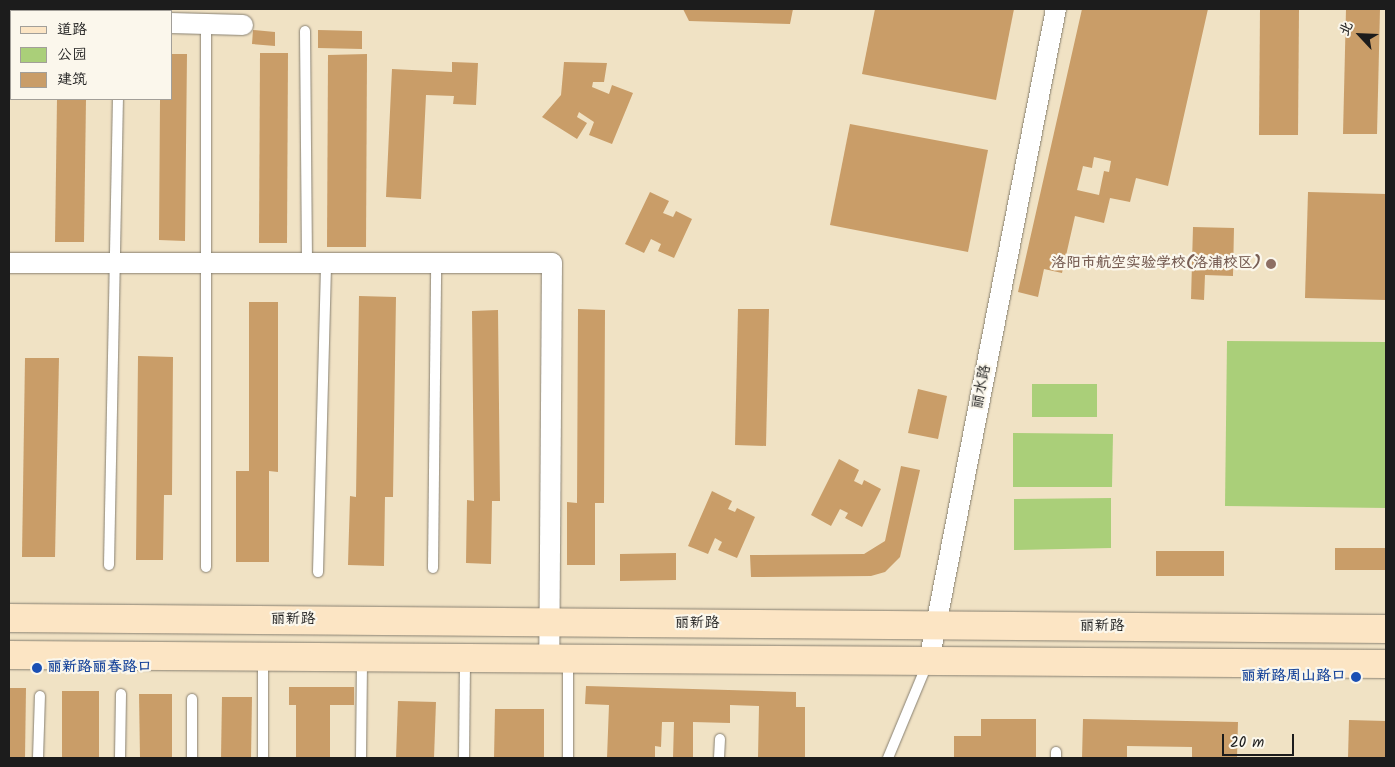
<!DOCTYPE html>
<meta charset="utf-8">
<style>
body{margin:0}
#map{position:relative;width:1395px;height:767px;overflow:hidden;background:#f0e2c4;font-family:Kalam,"LXGW WenKai TC",sans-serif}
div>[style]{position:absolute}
.green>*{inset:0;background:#aacf79}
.building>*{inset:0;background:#c99d68}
.roads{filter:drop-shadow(0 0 1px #867f70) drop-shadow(0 0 1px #867f70)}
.service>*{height:10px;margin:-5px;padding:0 5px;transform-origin:5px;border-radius:5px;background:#fff}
.minor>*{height:20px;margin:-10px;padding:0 10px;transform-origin:10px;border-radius:10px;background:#fff}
.secondary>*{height:28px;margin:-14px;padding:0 14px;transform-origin:14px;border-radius:14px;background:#fce5c4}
.dots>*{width:14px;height:14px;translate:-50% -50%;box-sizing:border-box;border:2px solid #fbf7ec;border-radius:50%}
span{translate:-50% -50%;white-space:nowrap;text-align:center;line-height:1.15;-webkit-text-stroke:4.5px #fbf7ec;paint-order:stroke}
.education-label{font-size:15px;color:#785e54;font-weight:700}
.right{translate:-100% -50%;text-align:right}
.street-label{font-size:15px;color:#1c1c1c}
.transit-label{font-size:15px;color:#164399;font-weight:700}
.left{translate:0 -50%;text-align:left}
.frame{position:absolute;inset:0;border:10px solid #1c1c1c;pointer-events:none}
.legend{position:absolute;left:10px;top:10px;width:162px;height:90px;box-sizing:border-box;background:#fbf7ec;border:1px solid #a29f99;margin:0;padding:6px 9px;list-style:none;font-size:15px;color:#1c1c1c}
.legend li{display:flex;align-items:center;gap:10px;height:25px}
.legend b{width:25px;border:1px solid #a29f99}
.north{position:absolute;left:1335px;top:10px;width:50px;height:50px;-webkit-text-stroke:4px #fbf7ec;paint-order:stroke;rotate:295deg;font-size:14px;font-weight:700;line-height:20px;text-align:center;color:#1c1c1c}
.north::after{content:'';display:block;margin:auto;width:18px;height:22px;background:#1c1c1c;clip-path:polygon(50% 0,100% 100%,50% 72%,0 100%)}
.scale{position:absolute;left:1222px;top:734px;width:72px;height:22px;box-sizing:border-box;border:2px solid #1c1c1c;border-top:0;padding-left:6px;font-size:15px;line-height:18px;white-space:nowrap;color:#1c1c1c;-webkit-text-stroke:4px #fbf7ec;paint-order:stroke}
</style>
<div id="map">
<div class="green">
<div style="clip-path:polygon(1227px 341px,1386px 342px,1386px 508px,1225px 506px)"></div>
<div style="clip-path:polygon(1032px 384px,1097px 384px,1097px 417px,1032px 417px)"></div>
<div style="clip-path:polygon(1013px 433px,1113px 434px,1112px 487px,1013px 487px)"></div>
<div style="clip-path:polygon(1111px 498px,1111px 548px,1014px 550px,1014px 499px)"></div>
</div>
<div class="building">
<div style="clip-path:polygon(683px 9px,793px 9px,790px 24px,689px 21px)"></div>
<div style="clip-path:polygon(875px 9px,1014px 9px,996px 100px,862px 74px)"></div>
<div style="clip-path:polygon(evenodd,1082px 9px,1208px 9px,1168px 186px,1136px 178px,1130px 202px,1110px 198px,1104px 223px,1075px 216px,1062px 273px,1044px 269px,1038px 297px,1018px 292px,1082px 9px,1094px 157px,1111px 161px,1109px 172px,1104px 171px,1099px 195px,1077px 190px,1083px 166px,1092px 168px,1094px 157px)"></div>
<div style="clip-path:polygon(1260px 9px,1299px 9px,1298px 135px,1259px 135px)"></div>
<div style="clip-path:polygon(1346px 9px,1380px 9px,1377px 134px,1343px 134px)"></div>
<div style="clip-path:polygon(253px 30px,275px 32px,275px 46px,252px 44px)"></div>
<div style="clip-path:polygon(318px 30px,362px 31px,362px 49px,318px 48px)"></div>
<div style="clip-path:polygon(260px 53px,288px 53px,287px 243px,259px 243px)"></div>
<div style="clip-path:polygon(171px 54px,187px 54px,185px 241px,159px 240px,160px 99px,171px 99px)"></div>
<div style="clip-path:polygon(367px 54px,366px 247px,327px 247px,328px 55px)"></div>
<div style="clip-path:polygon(452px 62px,478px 63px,476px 105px,453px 104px,454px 96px,426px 95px,421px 199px,386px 197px,392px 69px,452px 72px)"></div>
<div style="clip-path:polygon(564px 62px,607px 63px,604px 82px,593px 82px,592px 87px,609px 94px,612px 85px,633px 93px,612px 144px,589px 135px,594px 122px,579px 112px,577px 117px,587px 123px,577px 139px,542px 117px,561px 95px)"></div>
<div style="clip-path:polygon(57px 99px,86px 99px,84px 242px,55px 242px)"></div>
<div style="clip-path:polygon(850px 124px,988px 150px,968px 252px,830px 225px)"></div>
<div style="clip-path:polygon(650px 192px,669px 201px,663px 213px,673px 217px,676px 211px,692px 219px,674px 258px,658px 251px,661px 244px,651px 239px,644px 253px,625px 244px)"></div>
<div style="clip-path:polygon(1308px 192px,1386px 194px,1386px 300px,1305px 298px)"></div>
<div style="clip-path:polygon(1193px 227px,1234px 228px,1233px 276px,1205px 275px,1204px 300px,1191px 299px)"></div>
<div style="clip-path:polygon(359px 296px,396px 297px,393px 497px,385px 497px,384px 566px,348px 565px,350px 496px,356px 497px)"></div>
<div style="clip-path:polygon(249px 302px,278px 302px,278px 472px,269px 471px,269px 562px,236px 562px,236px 471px,249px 471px)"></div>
<div style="clip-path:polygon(578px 309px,605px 310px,604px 503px,595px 503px,595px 565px,567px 565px,567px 502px,577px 503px)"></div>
<div style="clip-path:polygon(738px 309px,769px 309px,766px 446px,735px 445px)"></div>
<div style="clip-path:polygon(498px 310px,500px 501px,492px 501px,491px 564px,466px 563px,467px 500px,474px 501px,472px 311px)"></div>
<div style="clip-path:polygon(138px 356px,173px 357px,172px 495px,164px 495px,163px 560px,136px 560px)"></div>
<div style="clip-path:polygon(25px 358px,59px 358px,55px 557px,22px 557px)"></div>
<div style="clip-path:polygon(918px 389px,947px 396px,938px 439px,908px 433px)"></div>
<div style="clip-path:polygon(839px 459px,859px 470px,854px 481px,862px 485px,864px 480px,881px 489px,862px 527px,845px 518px,848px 513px,840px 509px,831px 526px,811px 515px)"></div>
<div style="clip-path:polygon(901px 466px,920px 470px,900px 557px,885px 572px,871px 576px,751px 577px,750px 555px,864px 554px,885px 541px)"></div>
<div style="clip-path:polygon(712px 491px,732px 501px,728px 509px,735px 512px,737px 508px,755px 517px,737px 558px,718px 550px,722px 542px,715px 538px,708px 554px,688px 546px)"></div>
<div style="clip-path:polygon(1335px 548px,1386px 548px,1386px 570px,1335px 570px)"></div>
<div style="clip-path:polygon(1156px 551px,1224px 551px,1224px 576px,1156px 576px)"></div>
<div style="clip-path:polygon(676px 553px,676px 580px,620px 581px,620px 554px)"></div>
<div style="clip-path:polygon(586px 686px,796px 692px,796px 707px,805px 707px,805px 758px,758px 758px,759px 706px,730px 705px,730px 723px,693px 722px,693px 758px,673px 758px,674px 722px,662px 722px,661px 747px,655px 746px,655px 758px,607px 758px,609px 705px,585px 704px)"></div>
<div style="clip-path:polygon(289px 687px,354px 687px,354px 705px,330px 705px,330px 758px,296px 758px,296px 705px,289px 705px)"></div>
<div style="clip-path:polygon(9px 688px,26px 688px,25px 758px,9px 758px)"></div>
<div style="clip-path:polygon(62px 691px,99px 691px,99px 758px,62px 758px)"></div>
<div style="clip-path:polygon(139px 694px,172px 694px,172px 758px,140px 758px)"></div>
<div style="clip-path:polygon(222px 697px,252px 697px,251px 758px,221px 758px)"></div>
<div style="clip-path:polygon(398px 701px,436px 702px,434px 758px,396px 758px)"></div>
<div style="clip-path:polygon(495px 709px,544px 709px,544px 758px,494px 758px)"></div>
<div style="clip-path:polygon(981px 719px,1036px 719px,1036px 758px,954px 758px,954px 736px,981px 736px)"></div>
<div style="clip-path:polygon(1083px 719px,1238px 722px,1237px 758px,1192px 758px,1192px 747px,1127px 746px,1127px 758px,1082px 758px)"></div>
<div style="clip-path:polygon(1349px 720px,1386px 721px,1386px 758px,1348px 758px)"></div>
</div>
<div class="roads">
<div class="service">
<div style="left:72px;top:11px;width:2px;rotate:-63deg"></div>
<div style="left:305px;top:31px;width:232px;rotate:89.5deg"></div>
<div style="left:109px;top:565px;width:466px;rotate:-88.9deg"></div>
<div style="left:206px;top:567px;width:543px;rotate:-90deg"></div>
<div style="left:433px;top:568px;width:305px;rotate:-89.4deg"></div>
<div style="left:318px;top:572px;width:309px;rotate:-88.5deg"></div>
<div style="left:568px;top:660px;width:98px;rotate:90deg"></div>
<div style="left:192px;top:699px;width:59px;rotate:90deg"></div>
<div style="left:38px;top:758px;width:62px;rotate:-88.2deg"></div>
<div style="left:120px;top:758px;width:64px;rotate:-89.1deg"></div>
<div style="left:263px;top:758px;width:101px;rotate:-90deg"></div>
<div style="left:361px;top:758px;width:99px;rotate:-89.4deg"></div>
<div style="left:464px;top:758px;width:99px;rotate:-89.4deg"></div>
<div style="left:719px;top:758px;width:19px;rotate:-87deg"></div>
<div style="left:888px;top:758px;width:104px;rotate:-67.4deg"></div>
<div style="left:1056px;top:758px;width:6px;rotate:-90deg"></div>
</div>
<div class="minor">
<div style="left:9px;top:20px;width:2px"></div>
<div style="left:171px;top:23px;width:72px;rotate:1.6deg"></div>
<div style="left:9px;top:263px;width:543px"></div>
<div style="left:552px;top:263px;width:396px;rotate:90.4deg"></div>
<div style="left:929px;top:661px;width:664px;rotate:-78.98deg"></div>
</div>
<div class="secondary">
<div style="left:9px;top:618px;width:1377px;rotate:0.46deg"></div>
<div style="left:9px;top:655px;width:1377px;rotate:0.37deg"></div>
</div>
</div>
<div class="dots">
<div style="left:1271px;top:264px;background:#8d6e63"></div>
<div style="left:37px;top:668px;background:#1a4fb4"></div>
<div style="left:1356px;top:677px;background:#1a4fb4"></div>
</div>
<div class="education-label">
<span class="right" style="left:1261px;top:264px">洛阳市航空实验学校(洛浦校区)</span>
</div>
<div class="street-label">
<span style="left:982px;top:387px;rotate:-79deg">丽水路</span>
<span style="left:293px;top:620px">丽新路</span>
<span style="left:697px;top:624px">丽新路</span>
<span style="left:1102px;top:627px">丽新路</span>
</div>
<div class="transit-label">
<span class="left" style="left:47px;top:668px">丽新路丽春路口</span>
<span class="right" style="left:1346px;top:677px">丽新路周山路口</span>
</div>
<div class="frame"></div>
<ul class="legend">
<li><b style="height:6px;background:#fce5c4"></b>道路</li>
<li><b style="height:14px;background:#aacf79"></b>公园</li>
<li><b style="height:14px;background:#c99d68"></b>建筑</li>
</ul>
<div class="north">北</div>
<div class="scale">20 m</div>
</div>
